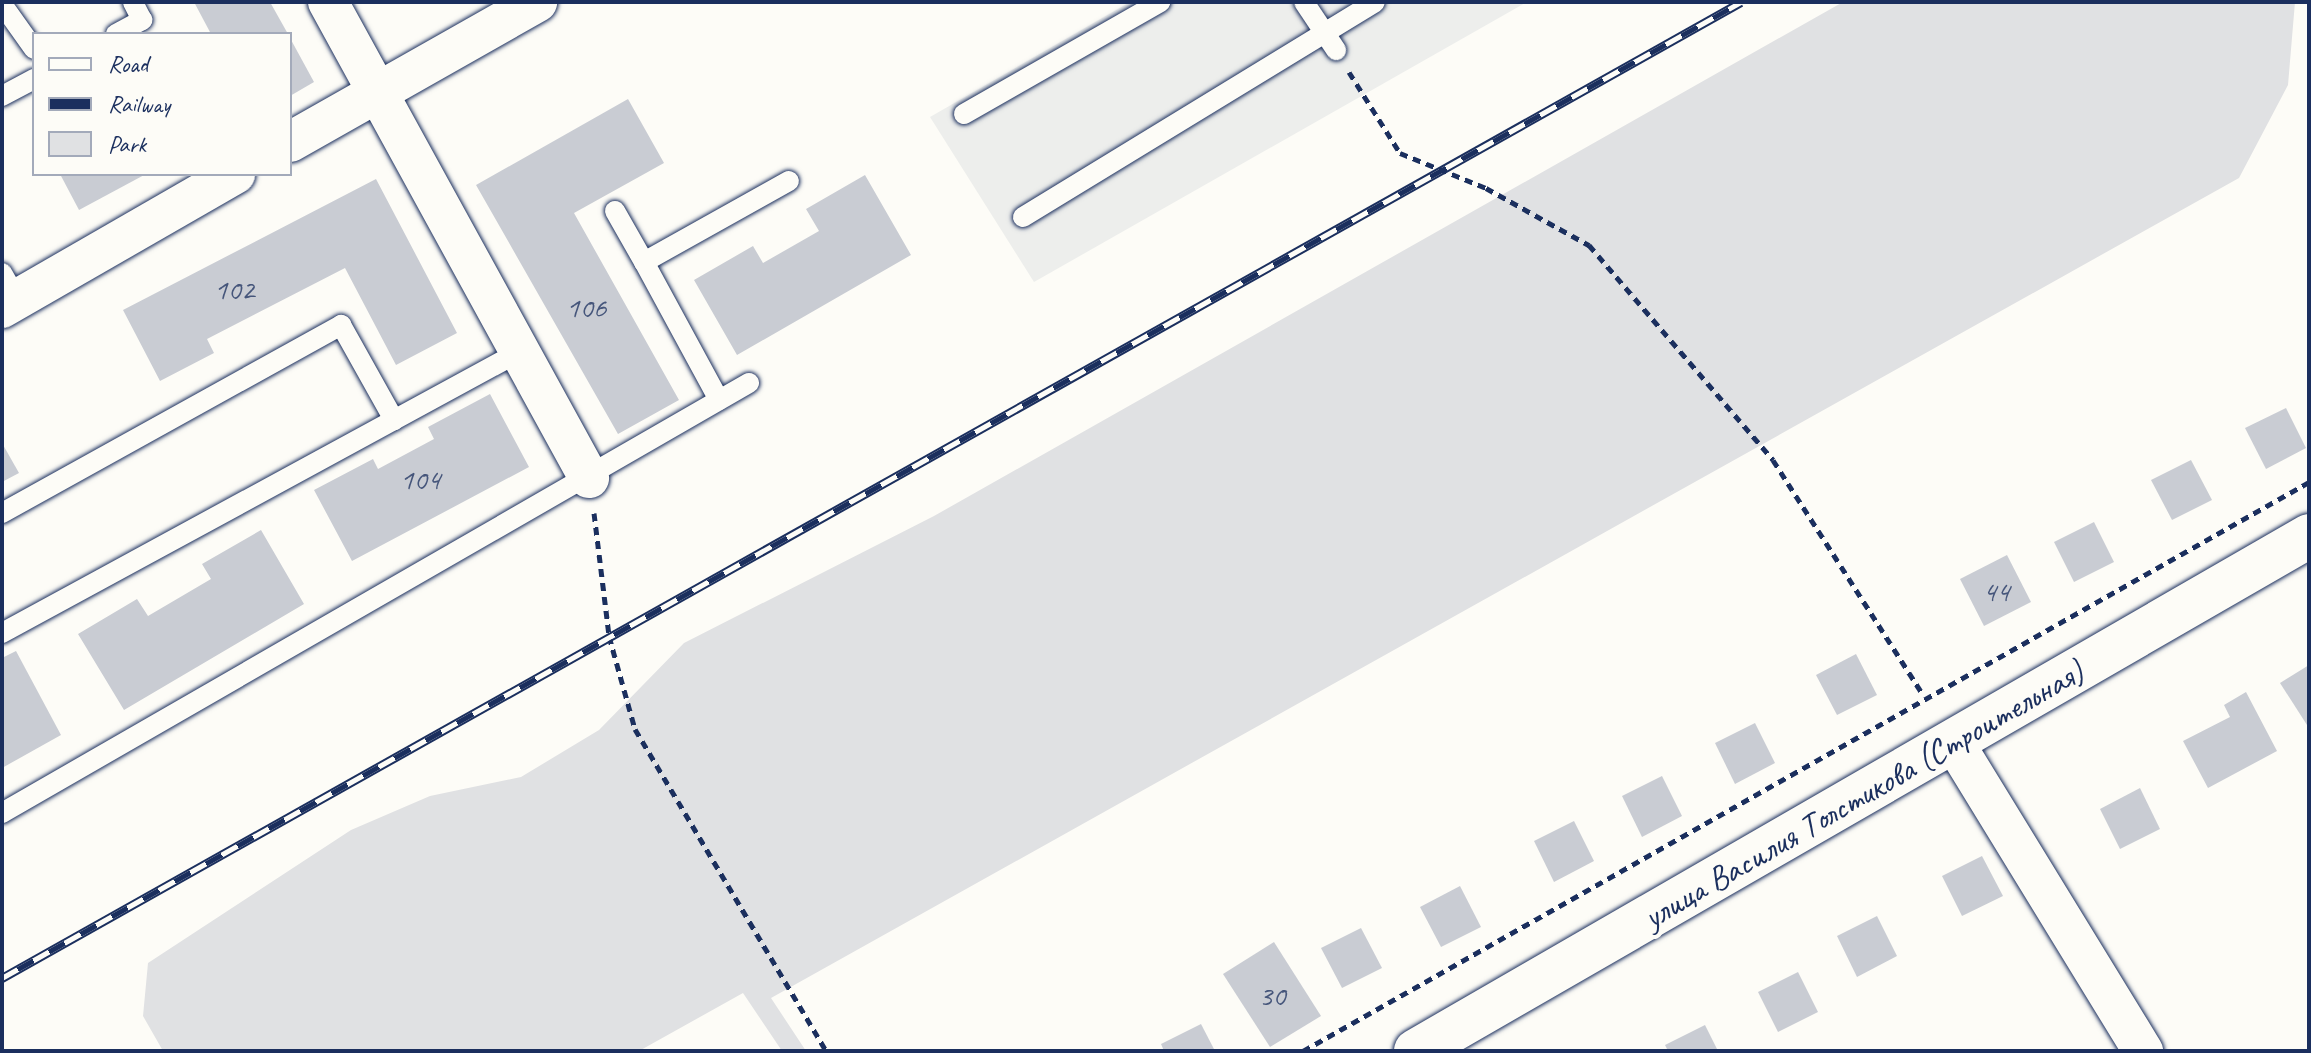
<!DOCTYPE html>
<meta charset="utf-8">
<style>
body{margin:0}
#map{position:relative;width:2311px;height:1053px;overflow:hidden;background:#fdfcf7;font-family:Caveat,sans-serif}
div>[style]{position:absolute}
.built>*{inset:0;background:#edeeec}
.green>*{inset:0;background:#e0e1e3}
.building>*{inset:0;background:#c9ccd3}
.path>*{height:5px;margin-top:-2.5px;transform-origin:0;background:repeating-linear-gradient(90deg,#1b2f5e 0 8px,transparent 0 14px)}
.roads{filter:drop-shadow(0 0 2px #1b2f5e) drop-shadow(0 0 2px #1b2f5e)}
.service>*{height:20px;margin:-10px;padding:0 10px;transform-origin:10px;border-radius:10px;background:#fdfcf7}
.minor>*{height:40px;margin:-20px;padding:0 20px;transform-origin:20px;border-radius:20px;background:#fdfcf7}
.secondary>*{height:44px;margin:-22px;padding:0 22px;transform-origin:22px;border-radius:22px;background:#fdfcf7}
.rail>*{height:9px;margin-top:-4.5px;transform-origin:0;background:repeating-linear-gradient(90deg,#fdfcf7 0 18px,#1b2f5e 0 36px);box-sizing:border-box;border-block:2px solid #1b2f5e}
span{translate:-50% -50%;white-space:nowrap;text-align:center;line-height:1.15;-webkit-text-stroke:8px #fdfcf7;paint-order:stroke}
.number-label{font-size:30px;color:#46567b}
.number-label span{-webkit-text-stroke-width:0}
.street-label{font-size:34px;color:#1b2f5e}
.frame{position:absolute;inset:0;border:4px solid #1b2f5e;pointer-events:none}
.legend{position:absolute;left:32px;top:32px;width:260px;height:144px;box-sizing:border-box;background:#fdfcf7;border:2px solid #a3aaba;margin:0;padding:10px 14px;list-style:none;font-size:24px;color:#1b2f5e}
.legend li{display:flex;align-items:center;gap:16px;height:40px}
.legend b{width:40px;border:2px solid #a3aaba}
</style>
<div id="map">
<div class="built">
<div style="clip-path:polygon(1130px 2px,1527px 2px,1034px 282px,930px 117px)"></div>
</div>
<div class="green">
<div style="clip-path:polygon(1843px 2px,2295px 2px,2288px 85px,2239px 178px,771px 998px,806px 1051px,782px 1051px,743px 993px,639px 1051px,163px 1051px,143px 1016px,148px 963px,351px 830px,430px 796px,521px 777px,599px 730px,684px 643px,934px 516px)"></div>
</div>
<div class="building">
<div style="clip-path:polygon(194px 2px,270px 2px,288px 34px,211px 34px)"></div>
<div style="clip-path:polygon(290px 38px,314px 82px,290px 96px)"></div>
<div style="clip-path:polygon(628px 99px,664px 163px,574px 213px,679px 400px,618px 434px,476px 185px)"></div>
<div style="clip-path:polygon(60px 174px,146px 174px,79px 210px)"></div>
<div style="clip-path:polygon(865px 175px,911px 255px,737px 355px,694px 280px,753px 246px,763px 263px,819px 231px,806px 209px)"></div>
<div style="clip-path:polygon(376px 179px,457px 333px,396px 365px,345px 268px,207px 339px,214px 353px,160px 381px,123px 310px)"></div>
<div style="clip-path:polygon(490px 394px,529px 467px,352px 561px,314px 490px,373px 459px,378px 469px,434px 439px,428px 427px)"></div>
<div style="clip-path:polygon(2286px 408px,2306px 448px,2266px 469px,2245px 428px)"></div>
<div style="clip-path:polygon(2px 443px,19px 473px,2px 482px)"></div>
<div style="clip-path:polygon(2191px 460px,2212px 500px,2172px 520px,2151px 480px)"></div>
<div style="clip-path:polygon(2094px 522px,2114px 562px,2074px 582px,2054px 542px)"></div>
<div style="clip-path:polygon(261px 530px,304px 604px,124px 710px,78px 634px,137px 599px,148px 616px,211px 579px,202px 564px)"></div>
<div style="clip-path:polygon(2007px 555px,2031px 602px,1984px 626px,1960px 579px)"></div>
<div style="clip-path:polygon(16px 651px,61px 735px,2px 768px,2px 658px)"></div>
<div style="clip-path:polygon(1856px 654px,1877px 695px,1837px 715px,1816px 675px)"></div>
<div style="clip-path:polygon(2309px 665px,2309px 723px,2307px 725px,2280px 683px)"></div>
<div style="clip-path:polygon(2246px 692px,2277px 751px,2208px 788px,2183px 741px,2230px 717px,2224px 705px)"></div>
<div style="clip-path:polygon(1755px 723px,1775px 763px,1735px 784px,1715px 743px)"></div>
<div style="clip-path:polygon(1662px 776px,1682px 816px,1642px 837px,1622px 796px)"></div>
<div style="clip-path:polygon(2140px 788px,2160px 829px,2120px 849px,2100px 809px)"></div>
<div style="clip-path:polygon(1574px 821px,1594px 861px,1554px 882px,1534px 841px)"></div>
<div style="clip-path:polygon(1982px 856px,2003px 896px,1962px 916px,1942px 876px)"></div>
<div style="clip-path:polygon(1460px 886px,1481px 927px,1441px 947px,1420px 907px)"></div>
<div style="clip-path:polygon(1877px 916px,1897px 956px,1857px 977px,1837px 936px)"></div>
<div style="clip-path:polygon(1361px 928px,1382px 968px,1342px 988px,1321px 948px)"></div>
<div style="clip-path:polygon(1274px 942px,1321px 1016px,1270px 1047px,1223px 974px)"></div>
<div style="clip-path:polygon(1798px 972px,1818px 1012px,1778px 1032px,1758px 992px)"></div>
<div style="clip-path:polygon(1201px 1024px,1215px 1051px,1164px 1051px,1161px 1044px)"></div>
<div style="clip-path:polygon(1705px 1025px,1718px 1051px,1668px 1051px,1665px 1045px)"></div>
</div>
<div class="path">
<div style="left:1349px;top:72px;width:96px;rotate:57.8deg"></div>
<div style="left:1400px;top:153px;width:93px;rotate:22.1deg"></div>
<div style="left:1486px;top:188px;width:118px;rotate:29deg"></div>
<div style="left:1589px;top:245px;width:283px;rotate:49.4deg"></div>
<div style="left:1773px;top:460px;width:279px;rotate:57.4deg"></div>
<div style="left:594px;top:513px;width:124px;rotate:83deg"></div>
<div style="left:609px;top:636px;width:97px;rotate:74.4deg"></div>
<div style="left:635px;top:729px;width:374px;rotate:59.3deg"></div>
<div style="left:1303px;top:1051px;width:1156px;rotate:-29.49deg"></div>
</div>
<div class="roads">
<div class="service">
<div style="left:1304px;top:2px;width:58px;rotate:56.3deg"></div>
<div style="left:2px;top:4px;width:55px;rotate:54.6deg"></div>
<div style="left:116px;top:34px;width:30px;rotate:-28deg"></div>
<div style="left:142px;top:20px;width:20px;rotate:-117deg"></div>
<div style="left:2px;top:96px;width:36px;rotate:-28deg"></div>
<div style="left:964px;top:114px;width:226px;rotate:-29.7deg"></div>
<div style="left:615px;top:211px;width:59px;rotate:60.4deg"></div>
<div style="left:1023px;top:217px;width:412px;rotate:-31.4deg"></div>
<div style="left:2px;top:273px;width:30px;rotate:60deg"></div>
<div style="left:719px;top:400px;width:157px;rotate:-118.5deg"></div>
<div style="left:644px;top:262px;width:166px;rotate:-29.2deg"></div>
<div style="left:2px;top:513px;width:388px;rotate:-29deg"></div>
<div style="left:341px;top:325px;width:109px;rotate:60.8deg"></div>
<div style="left:2px;top:633px;width:588px;rotate:-28.52deg"></div>
<div style="left:2px;top:813px;width:862px;rotate:-29.93deg"></div>
</div>
<div class="minor">
<div style="left:328px;top:2px;width:543px;rotate:61.26deg"></div>
<div style="left:290px;top:142px;width:284px;rotate:-29.5deg"></div>
<div style="left:2px;top:308px;width:269px;rotate:-29.9deg"></div>
<div style="left:1953px;top:741px;width:364px;rotate:58.5deg"></div>
</div>
<div class="secondary">
<div style="left:1416px;top:1051px;width:1031px;rotate:-29.97deg"></div>
</div>
</div>
<div class="rail">
<div style="left:2px;top:978px;width:1994px;rotate:-29.3deg"></div>
</div>
<div class="number-label">
<span style="left:234px;top:289px">102</span>
<span style="left:586px;top:307px">106</span>
<span style="left:420px;top:479px">104</span>
<span style="left:1996px;top:591px">44</span>
<span style="left:1272px;top:995px">30</span>
</div>
<div class="street-label">
<span style="left:1863px;top:794px;rotate:-30deg">улица Василия Толстикова (Строительная)</span>
</div>
<div class="frame"></div>
<ul class="legend">
<li><b style="height:10px;background:#fdfcf7"></b>Road</li>
<li><b style="height:10px;background:#1b2f5e"></b>Railway</li>
<li><b style="height:22px;background:#e0e1e3"></b>Park</li>
</ul>
</div>
